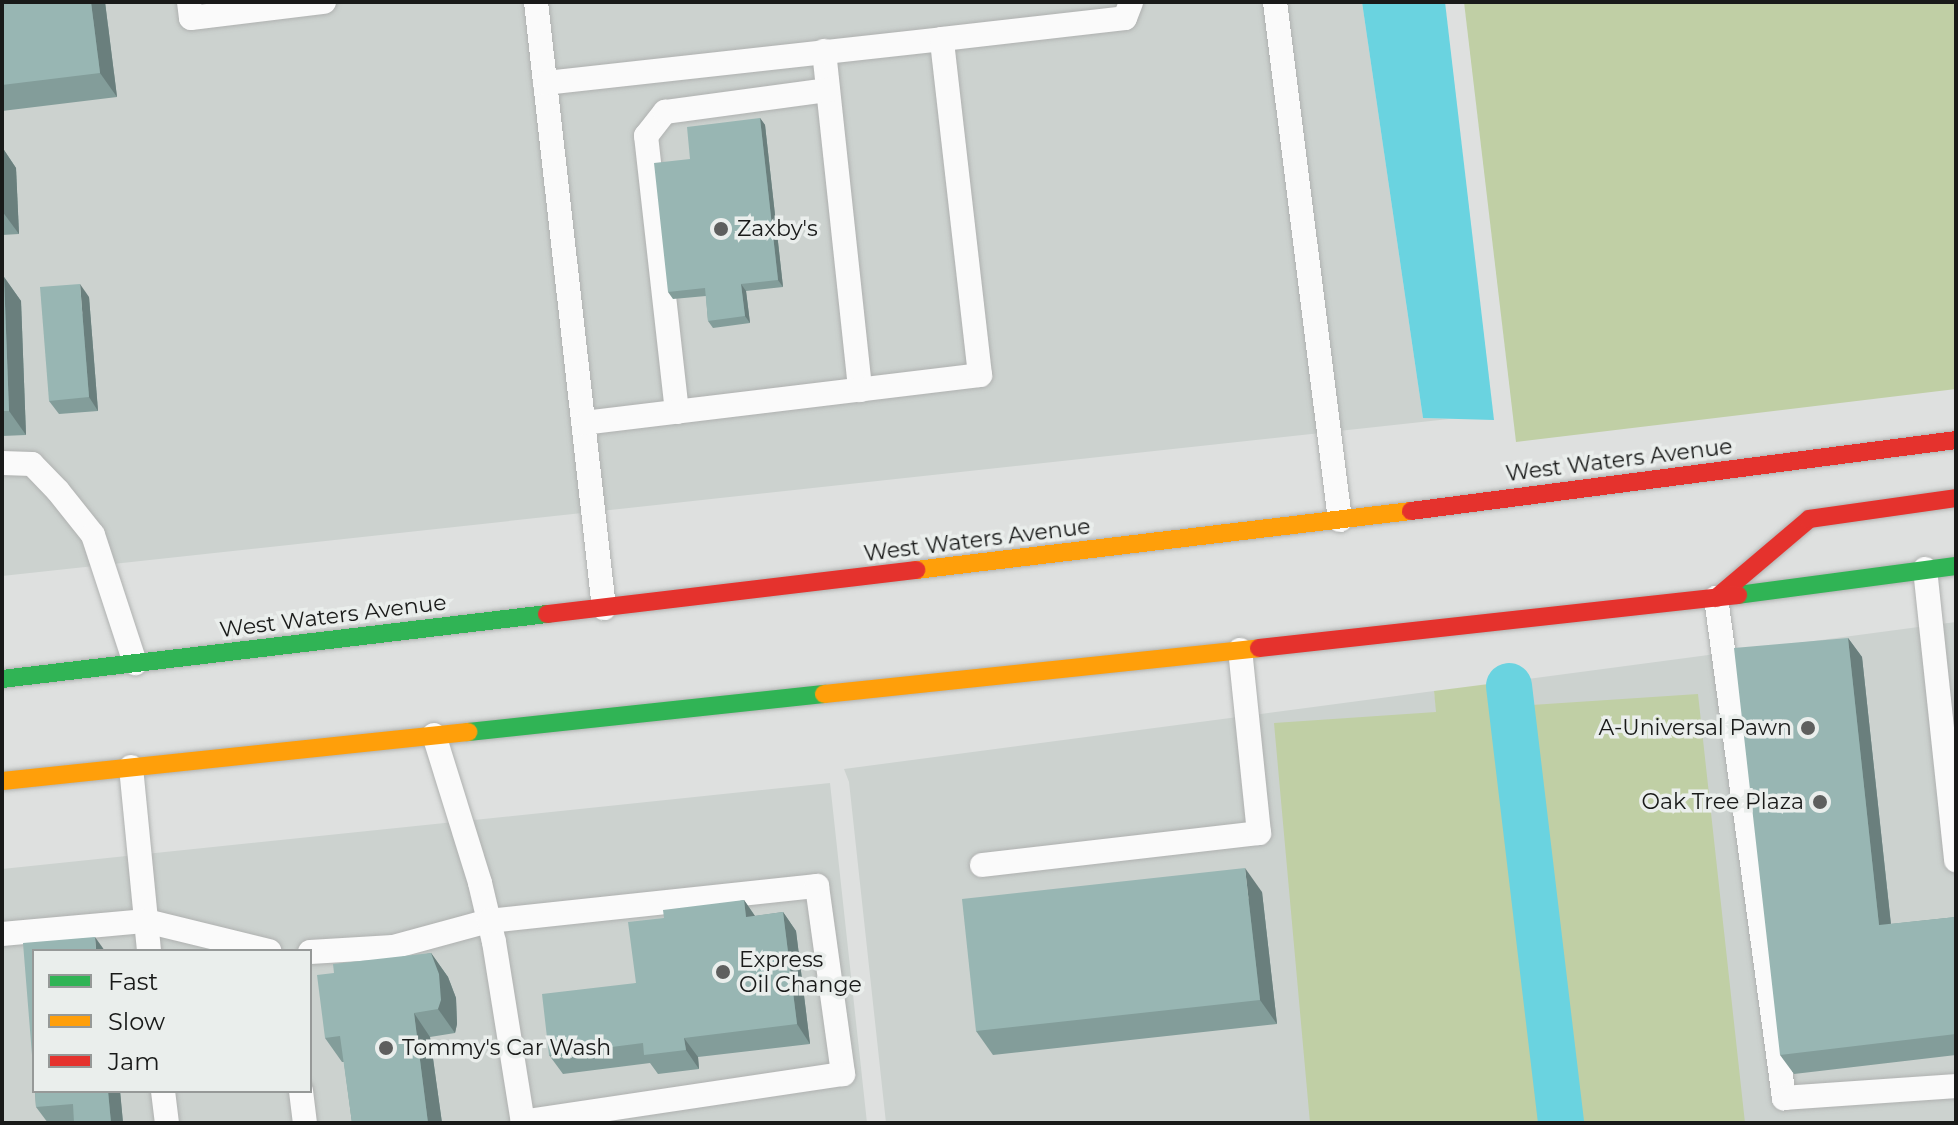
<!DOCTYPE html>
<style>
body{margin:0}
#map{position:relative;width:1958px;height:1125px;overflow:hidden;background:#dee0df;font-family:Montserrat,sans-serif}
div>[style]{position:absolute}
.built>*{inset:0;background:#ccd2cf}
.green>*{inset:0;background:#c0cfa5}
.water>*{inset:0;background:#6ad3e0}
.canal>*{height:46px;margin:-23px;padding:0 23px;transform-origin:23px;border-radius:23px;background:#6ad3e0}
.roads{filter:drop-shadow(0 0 2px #afb1b0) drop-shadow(0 0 2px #afb1b0)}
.lane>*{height:24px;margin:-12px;padding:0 12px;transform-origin:12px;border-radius:12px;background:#fafafa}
.fast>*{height:18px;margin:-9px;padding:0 9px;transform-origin:9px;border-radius:9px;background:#30b455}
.slow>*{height:18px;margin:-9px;padding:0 9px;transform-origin:9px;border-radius:9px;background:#ff9f0a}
.jam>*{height:18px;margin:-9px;padding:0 9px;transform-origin:9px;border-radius:9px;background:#e5322d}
.wall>*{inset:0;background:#839d9a}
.shaded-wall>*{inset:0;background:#6a7f7d}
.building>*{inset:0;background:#98b6b3}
.dots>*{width:22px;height:22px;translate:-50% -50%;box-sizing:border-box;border:4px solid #eaeeec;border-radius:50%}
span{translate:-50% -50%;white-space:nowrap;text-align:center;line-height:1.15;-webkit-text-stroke:7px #eaeeec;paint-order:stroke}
.poi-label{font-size:22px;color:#191a19}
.left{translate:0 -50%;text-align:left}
.right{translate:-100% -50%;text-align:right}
.street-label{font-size:22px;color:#191a19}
.frame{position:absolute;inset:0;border:4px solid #191a19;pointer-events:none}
.legend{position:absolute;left:32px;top:949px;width:280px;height:144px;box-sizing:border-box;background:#eaeeec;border:2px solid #969998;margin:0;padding:10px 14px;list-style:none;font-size:24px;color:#191a19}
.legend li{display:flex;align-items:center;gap:16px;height:40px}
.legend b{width:40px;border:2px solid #969998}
</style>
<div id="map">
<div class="built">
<div style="clip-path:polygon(2px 2px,1362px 2px,1423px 418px,1449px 419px,2px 576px)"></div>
<div style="clip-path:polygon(1956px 622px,1956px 1123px,1554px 1123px,1512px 681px)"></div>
<div style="clip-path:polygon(1434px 691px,1479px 1024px,1379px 1123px,886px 1123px,849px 782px,844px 769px)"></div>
<div style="clip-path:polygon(evenodd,830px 783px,867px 1123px,2px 1123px,2px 869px,830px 783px,34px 951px,310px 951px,310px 1091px,34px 1091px,34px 951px)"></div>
</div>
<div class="green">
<div style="clip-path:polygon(1464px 2px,1956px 2px,1956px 389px,1516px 442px)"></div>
<div style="clip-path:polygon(1512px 681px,1515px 706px,1698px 694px,1745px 1123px,1310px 1123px,1274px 723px,1436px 712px,1434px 691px)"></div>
</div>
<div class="water">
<div style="clip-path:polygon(1362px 2px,1445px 2px,1494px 420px,1423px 418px)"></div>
</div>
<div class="canal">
<div style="left:1509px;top:686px;width:440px;rotate:83.2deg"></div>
</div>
<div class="roads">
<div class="lane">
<div style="left:189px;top:2px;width:16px;rotate:83deg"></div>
<div style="left:191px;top:18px;width:134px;rotate:-6.9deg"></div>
<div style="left:536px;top:2px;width:610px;rotate:83.6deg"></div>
<div style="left:1275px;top:2px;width:522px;rotate:82.85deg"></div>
<div style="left:824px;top:51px;width:341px;rotate:83.9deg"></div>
<div style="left:545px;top:83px;width:399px;rotate:-6.3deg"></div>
<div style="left:677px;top:412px;width:278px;rotate:-96.4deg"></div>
<div style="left:646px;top:136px;width:31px;rotate:-52deg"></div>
<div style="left:665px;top:112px;width:164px;rotate:-7.7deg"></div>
<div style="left:584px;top:423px;width:399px;rotate:-6.9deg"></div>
<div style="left:980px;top:375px;width:338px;rotate:-96.5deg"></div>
<div style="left:942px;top:39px;width:184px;rotate:-6.5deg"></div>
<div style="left:1125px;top:18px;width:17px;rotate:-69deg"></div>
<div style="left:2px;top:463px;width:30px;rotate:2deg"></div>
<div style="left:32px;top:464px;width:37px;rotate:46deg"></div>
<div style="left:58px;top:491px;width:56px;rotate:51.5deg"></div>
<div style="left:93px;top:535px;width:135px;rotate:71.8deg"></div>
<div style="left:1925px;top:569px;width:293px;rotate:83.9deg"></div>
<div style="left:1716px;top:598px;width:505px;rotate:82.26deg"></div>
<div style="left:1784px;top:1098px;width:172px;rotate:-4deg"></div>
<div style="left:434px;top:735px;width:155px;rotate:72.7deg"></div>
<div style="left:480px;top:883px;width:61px;rotate:76.7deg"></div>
<div style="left:494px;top:942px;width:183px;rotate:80.9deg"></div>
<div style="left:131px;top:767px;width:185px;rotate:84.4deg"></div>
<div style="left:982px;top:865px;width:279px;rotate:-6.6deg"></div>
<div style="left:1259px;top:833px;width:184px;rotate:-95.9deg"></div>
<div style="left:2px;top:934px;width:145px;rotate:-5.2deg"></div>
<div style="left:146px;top:921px;width:127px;rotate:13.7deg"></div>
<div style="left:310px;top:952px;width:83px;rotate:-3.4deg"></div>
<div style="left:393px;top:947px;width:99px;rotate:-15.2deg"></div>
<div style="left:489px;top:921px;width:330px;rotate:-6.1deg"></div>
<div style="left:817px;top:886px;width:190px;rotate:82.1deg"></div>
<div style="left:843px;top:1074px;width:324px;rotate:171.5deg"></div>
<div style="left:163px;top:1091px;width:32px;rotate:83deg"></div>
<div style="left:301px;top:1091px;width:32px;rotate:83deg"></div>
</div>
<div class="fast">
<div style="left:1738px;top:595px;width:220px;rotate:-7.6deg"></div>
<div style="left:2px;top:679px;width:549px;rotate:-6.8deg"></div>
<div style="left:468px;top:732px;width:358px;rotate:-6.1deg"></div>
</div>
<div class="slow">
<div style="left:916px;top:570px;width:499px;rotate:-6.8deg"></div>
<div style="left:824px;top:694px;width:437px;rotate:-6deg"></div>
<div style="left:2px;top:781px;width:469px;rotate:-6deg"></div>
</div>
<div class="jam">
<div style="left:1411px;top:511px;width:550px;rotate:-7.42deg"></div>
<div style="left:1716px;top:598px;width:122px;rotate:-40.3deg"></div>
<div style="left:1809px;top:519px;width:148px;rotate:-8.1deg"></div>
<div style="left:547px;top:614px;width:372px;rotate:-6.8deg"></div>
<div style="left:1259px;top:648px;width:482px;rotate:-6.3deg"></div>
</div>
</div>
<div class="wall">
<div style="clip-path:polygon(2px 2px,105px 2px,117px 97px,2px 111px)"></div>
<div style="clip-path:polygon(760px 118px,765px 125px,783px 287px,746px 291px,750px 323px,713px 328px,708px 321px,706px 296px,673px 299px,668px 292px,690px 159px)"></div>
<div style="clip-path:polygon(2px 147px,16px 168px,19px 234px,2px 235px)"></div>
<div style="clip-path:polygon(2px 277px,4px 277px,21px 301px,26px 435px,2px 436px)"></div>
<div style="clip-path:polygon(89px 297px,98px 411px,59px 414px,49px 401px)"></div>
<div style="clip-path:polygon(1848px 638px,1862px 657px,1891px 924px,1956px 917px,1956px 1055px,1794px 1074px,1780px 1055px)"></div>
<div style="clip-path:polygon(1262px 892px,1277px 1024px,993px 1055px,976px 1031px)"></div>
<div style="clip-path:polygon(744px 900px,755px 916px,783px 912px,796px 931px,810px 1044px,698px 1057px,699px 1069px,658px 1074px,650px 1063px,563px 1074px,549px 1055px,636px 983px,664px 918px)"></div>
<div style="clip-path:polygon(431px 953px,448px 977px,456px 998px,457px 1024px,455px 1033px,430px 1037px,442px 1123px,352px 1123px,344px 1062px,342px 1062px,325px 1038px,334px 973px)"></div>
<div style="clip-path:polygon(35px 1091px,120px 1091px,123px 1123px,48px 1123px,36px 1107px)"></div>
</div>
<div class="shaded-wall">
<div style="clip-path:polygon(91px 2px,105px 2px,117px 97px,100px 73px)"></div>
<div style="clip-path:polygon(760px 118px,765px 125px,783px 287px,778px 280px)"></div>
<div style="clip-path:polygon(2px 147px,16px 168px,19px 234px,2px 211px)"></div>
<div style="clip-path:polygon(4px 277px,21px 301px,26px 435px,9px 411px)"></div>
<div style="clip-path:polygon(80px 284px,89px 297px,98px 411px,89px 397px)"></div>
<div style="clip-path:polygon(741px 284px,746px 291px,750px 323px,745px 316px)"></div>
<div style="clip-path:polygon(1848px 638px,1862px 657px,1893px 944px,1879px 925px)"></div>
<div style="clip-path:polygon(1245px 868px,1262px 892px,1277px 1024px,1260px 1000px)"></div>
<div style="clip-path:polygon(744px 900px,757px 919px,746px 917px)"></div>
<div style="clip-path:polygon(783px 912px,796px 931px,810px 1044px,797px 1024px)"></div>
<div style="clip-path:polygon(95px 937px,105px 951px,96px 951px)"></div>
<div style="clip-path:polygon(431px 953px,448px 977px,456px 998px,457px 1024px,455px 1033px,438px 1009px)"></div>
<div style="clip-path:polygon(414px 1013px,430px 1037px,442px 1123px,428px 1123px)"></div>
<div style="clip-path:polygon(684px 1038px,698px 1057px,699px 1069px,686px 1050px)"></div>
<div style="clip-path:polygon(108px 1091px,120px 1091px,123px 1123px,111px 1123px)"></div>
</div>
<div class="building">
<div style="clip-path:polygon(2px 2px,91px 2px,100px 73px,2px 85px)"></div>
<div style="clip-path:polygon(760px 118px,778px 280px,741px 284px,745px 316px,708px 321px,705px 288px,668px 292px,654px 163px,690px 159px,687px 127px)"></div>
<div style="clip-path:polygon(2px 277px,4px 277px,9px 411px,2px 411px)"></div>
<div style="clip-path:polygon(80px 284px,89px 397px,49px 401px,40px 287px)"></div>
<div style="clip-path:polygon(1848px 638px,1879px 925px,1956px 917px,1956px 1034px,1780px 1055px,1734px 648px)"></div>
<div style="clip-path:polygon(1245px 868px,1260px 1000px,976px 1031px,962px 899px)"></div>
<div style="clip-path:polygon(744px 900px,746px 917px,783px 912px,797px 1024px,684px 1038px,686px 1050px,644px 1055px,643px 1043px,549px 1055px,542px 994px,636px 983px,628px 922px,664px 918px,663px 910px)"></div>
<div style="clip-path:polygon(95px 937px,96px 951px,34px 951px,34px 1080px,23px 943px)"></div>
<div style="clip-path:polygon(431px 953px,439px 974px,441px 1000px,438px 1009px,414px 1013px,428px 1123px,352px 1123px,340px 1036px,325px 1038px,317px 975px,334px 973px,333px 964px)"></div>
<div style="clip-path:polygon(35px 1091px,108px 1091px,111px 1123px,74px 1123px,73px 1104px,36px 1107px)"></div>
</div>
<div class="dots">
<div style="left:721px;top:229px;background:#5e5f5e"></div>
<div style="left:1808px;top:728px;background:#5e5f5e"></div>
<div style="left:1820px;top:802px;background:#5e5f5e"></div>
<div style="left:723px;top:972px;background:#5e5f5e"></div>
<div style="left:386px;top:1048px;background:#5e5f5e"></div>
</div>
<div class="poi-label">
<span class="left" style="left:737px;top:229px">Zaxby's</span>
<span class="right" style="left:1792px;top:728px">A-Universal Pawn</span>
<span class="right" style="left:1804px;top:802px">Oak Tree Plaza</span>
<span class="left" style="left:739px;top:972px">Express<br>Oil Change</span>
<span class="left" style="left:402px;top:1048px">Tommy's Car Wash</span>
</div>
<div class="street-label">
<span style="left:1619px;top:460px;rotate:-7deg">West Waters Avenue</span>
<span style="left:977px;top:540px;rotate:-7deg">West Waters Avenue</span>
<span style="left:333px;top:616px;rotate:-7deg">West Waters Avenue</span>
</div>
<div class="frame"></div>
<ul class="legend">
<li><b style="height:10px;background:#30b455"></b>Fast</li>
<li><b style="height:10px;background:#ff9f0a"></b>Slow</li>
<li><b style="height:10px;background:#e5322d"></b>Jam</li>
</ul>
</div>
